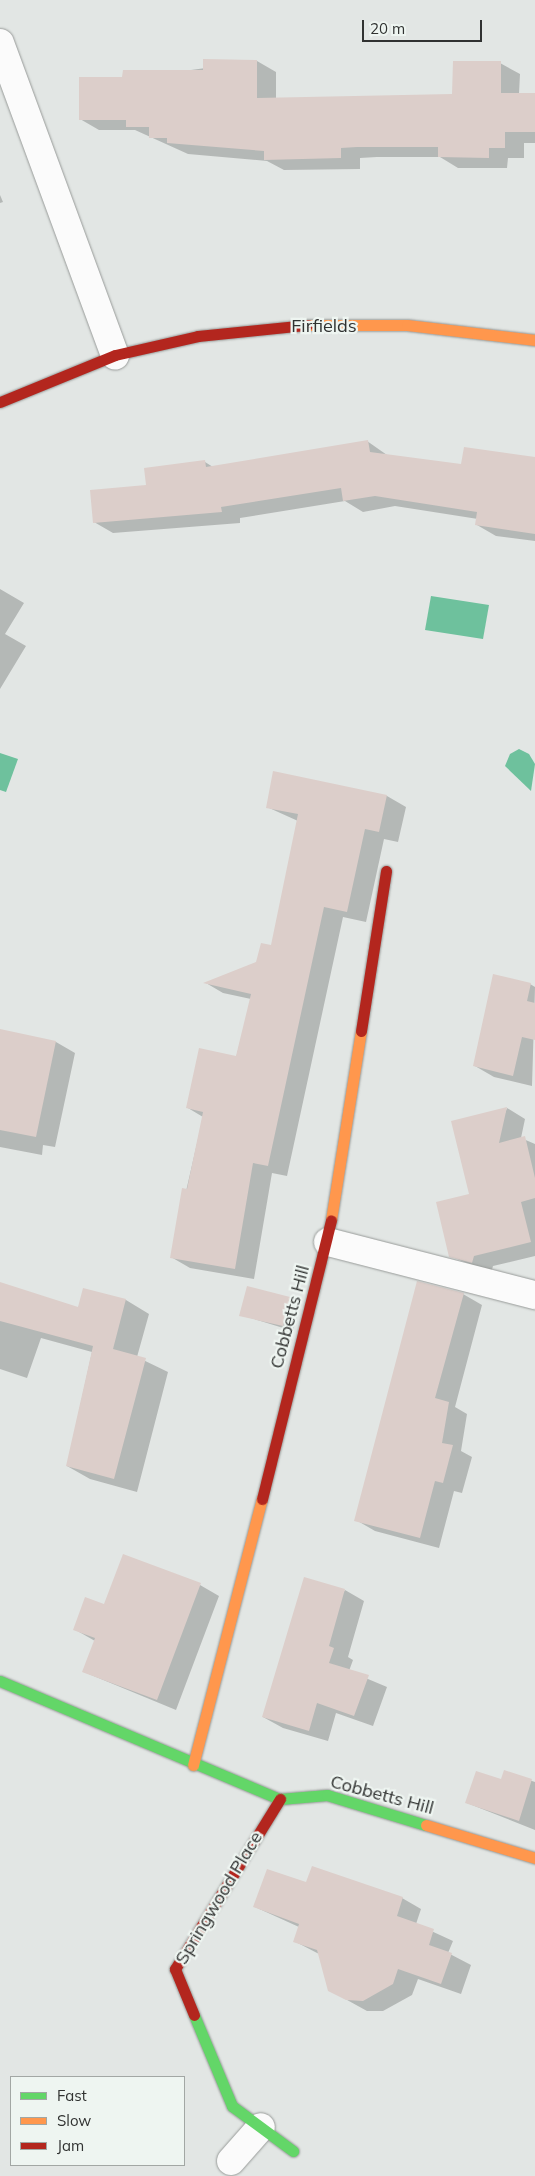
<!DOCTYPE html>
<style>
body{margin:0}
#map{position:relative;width:535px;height:2176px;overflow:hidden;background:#e2e6e4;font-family:Mulish,sans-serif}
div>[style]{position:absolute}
.water>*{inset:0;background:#6ec19d}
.shadow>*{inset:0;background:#0003}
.building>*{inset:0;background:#dcceca}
.roads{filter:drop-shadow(0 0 1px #989b99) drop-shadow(0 0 1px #989b99)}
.street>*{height:28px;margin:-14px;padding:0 14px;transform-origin:14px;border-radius:14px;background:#fbfbfb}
.fast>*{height:11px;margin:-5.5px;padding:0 5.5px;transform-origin:5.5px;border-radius:5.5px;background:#63d668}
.slow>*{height:11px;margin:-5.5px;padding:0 5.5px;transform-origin:5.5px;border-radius:5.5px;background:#ff974d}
.jam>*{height:11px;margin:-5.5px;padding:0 5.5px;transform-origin:5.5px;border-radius:5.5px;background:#b3261e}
span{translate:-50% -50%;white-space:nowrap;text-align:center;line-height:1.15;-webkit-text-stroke:4.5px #eef5f1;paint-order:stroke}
.street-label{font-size:18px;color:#303231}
.legend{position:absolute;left:10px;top:2076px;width:175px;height:90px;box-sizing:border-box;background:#eef5f1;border:1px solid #a2a7a4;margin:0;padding:6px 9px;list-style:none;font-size:15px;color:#303231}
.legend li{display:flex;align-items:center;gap:10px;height:25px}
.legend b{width:25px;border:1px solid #a2a7a4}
.scale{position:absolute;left:362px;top:20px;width:120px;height:22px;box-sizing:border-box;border:2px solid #303231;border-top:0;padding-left:6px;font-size:15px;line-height:18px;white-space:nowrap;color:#303231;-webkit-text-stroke:4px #eef5f1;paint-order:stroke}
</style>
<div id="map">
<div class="water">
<div style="clip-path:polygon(431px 596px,489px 605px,483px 639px,425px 630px)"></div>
<div style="clip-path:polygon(519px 749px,529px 754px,535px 764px,531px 791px,505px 766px,510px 754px)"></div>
<div style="clip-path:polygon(0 753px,18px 759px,6px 792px,0 790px)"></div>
</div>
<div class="shadow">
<div style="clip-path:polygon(257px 61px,276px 72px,276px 99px,454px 95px,500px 63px,520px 74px,519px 94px,535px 95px,535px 143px,524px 143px,524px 158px,508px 158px,507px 168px,458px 168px,440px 157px,377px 157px,360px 158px,360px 169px,284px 170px,267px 161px,188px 154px,135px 130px,99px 130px,80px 119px,124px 79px)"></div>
<div style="clip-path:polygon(0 195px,3px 202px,0 203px)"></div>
<div style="clip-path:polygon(367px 441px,387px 455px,462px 466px,535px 463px,535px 541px,496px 536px,477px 525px,478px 519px,395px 506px,363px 512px,345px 501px,240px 518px,240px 523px,113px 533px,94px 522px,147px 486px,145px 469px,205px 462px,213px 467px)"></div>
<div style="clip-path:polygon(0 589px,24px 603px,5px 634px,26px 646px,0 689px)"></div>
<div style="clip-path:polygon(274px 773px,387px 796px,406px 807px,398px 842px,384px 839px,366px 922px,343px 917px,287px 1176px,272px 1173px,254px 1279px,190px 1268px,171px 1257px,203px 1117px,188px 1108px,236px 1058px,251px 999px,223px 993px,206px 983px,257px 963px,272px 947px,298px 821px,267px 807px)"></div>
<div style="clip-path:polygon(530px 984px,535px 987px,532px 1086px,494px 1077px,475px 1066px)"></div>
<div style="clip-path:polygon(0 1032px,56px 1042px,75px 1053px,55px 1147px,43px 1145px,42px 1155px,0 1147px)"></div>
<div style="clip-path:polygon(507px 1108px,525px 1119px,521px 1138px,535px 1144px,535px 1256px,493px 1266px,491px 1273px,450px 1256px)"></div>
<div style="clip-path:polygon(0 1283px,78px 1309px,84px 1289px,126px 1300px,149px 1314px,137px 1357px,168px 1372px,137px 1492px,90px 1479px,67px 1466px,92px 1352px,41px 1338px,27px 1378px,0 1369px)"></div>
<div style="clip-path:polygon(463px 1294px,482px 1305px,455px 1407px,467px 1414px,461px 1451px,472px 1457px,462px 1493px,454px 1491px,439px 1548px,375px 1531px,356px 1520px)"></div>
<div style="clip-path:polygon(290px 1298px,300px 1304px,293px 1331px,241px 1315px)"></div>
<div style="clip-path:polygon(200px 1585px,219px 1596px,176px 1710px,84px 1672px,95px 1641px,74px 1629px,105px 1606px)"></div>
<div style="clip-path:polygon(345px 1590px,364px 1601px,348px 1657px,353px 1660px,349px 1671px,387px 1687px,373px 1726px,336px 1713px,328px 1741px,283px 1728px,263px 1717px)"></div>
<div style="clip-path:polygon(505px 1772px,535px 1782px,535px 1830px,467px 1803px,502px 1781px)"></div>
<div style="clip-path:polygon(307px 1884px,402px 1898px,421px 1909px,416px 1924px,453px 1941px,448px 1953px,471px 1965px,461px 1994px,418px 1979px,412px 1995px,383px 2011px,367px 2011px,329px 1990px,319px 1954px,294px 1941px,299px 1927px,255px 1907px)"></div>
</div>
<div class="building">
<div style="clip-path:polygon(203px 59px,257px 60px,257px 98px,452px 94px,453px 61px,501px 61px,501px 93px,535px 93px,535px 132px,505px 132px,505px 148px,489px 148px,489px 158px,438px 157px,438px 147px,357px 147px,341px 148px,341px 158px,264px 160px,264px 151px,167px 143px,167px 138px,149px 138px,149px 127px,126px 127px,126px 120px,79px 120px,79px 77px,122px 77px,123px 70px,203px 70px)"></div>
<div style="clip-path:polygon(368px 440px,370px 452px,461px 464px,464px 447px,535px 457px,535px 534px,475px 525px,477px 512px,375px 496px,343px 501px,341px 488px,221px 507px,222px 512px,93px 523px,90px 490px,146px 485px,144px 468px,205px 460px,206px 467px)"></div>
<div style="clip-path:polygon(273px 771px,387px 795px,379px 832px,365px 829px,347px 912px,324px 907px,268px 1166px,253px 1163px,235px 1269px,170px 1258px,182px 1188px,187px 1189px,203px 1112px,186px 1108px,199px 1048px,236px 1056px,251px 994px,203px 983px,256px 962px,261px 943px,271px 945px,298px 814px,266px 808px)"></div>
<div style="clip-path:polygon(493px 974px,531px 983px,527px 1001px,535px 1003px,535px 1040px,522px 1037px,513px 1076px,473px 1066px)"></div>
<div style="clip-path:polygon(0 1029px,56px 1041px,36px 1137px,0 1130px)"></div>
<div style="clip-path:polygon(507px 1107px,499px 1143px,525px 1136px,535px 1178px,535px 1198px,521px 1202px,531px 1242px,474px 1256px,472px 1263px,449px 1257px,436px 1202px,469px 1194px,451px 1121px)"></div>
<div style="clip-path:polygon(417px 1281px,464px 1293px,435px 1398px,449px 1402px,442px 1443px,453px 1445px,443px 1483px,435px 1481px,420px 1538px,354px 1521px)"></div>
<div style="clip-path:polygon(0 1282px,78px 1307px,83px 1288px,126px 1299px,113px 1349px,146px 1358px,114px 1479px,66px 1466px,93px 1346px,0 1321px)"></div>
<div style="clip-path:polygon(247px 1286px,290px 1297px,283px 1326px,239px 1316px)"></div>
<div style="clip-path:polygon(123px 1554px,201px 1583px,157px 1700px,82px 1672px,95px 1638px,73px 1630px,85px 1597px,104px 1604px)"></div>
<div style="clip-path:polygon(304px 1577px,345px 1589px,329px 1646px,334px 1648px,329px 1663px,369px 1675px,354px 1716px,317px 1703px,309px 1731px,262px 1717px)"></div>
<div style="clip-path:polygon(504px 1770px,532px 1779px,519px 1821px,465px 1803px,476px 1771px,501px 1779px)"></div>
<div style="clip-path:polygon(312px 1866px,403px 1897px,397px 1916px,434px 1929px,429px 1945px,452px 1953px,441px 1984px,398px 1969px,393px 1984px,363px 2001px,346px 2000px,328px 1991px,317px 1950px,293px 1942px,299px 1924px,253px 1907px,267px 1869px,306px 1882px)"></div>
</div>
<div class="roads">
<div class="street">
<div style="left:0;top:43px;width:333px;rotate:69.8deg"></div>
<div style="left:328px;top:1242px;width:214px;rotate:14.4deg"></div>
<div style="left:231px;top:2161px;width:45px;rotate:-48.6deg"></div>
</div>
<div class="fast">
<div style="left:0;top:1681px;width:304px;rotate:22.9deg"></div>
<div style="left:280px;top:1799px;width:47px;rotate:-4.9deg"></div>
<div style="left:327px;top:1795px;width:103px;rotate:16.9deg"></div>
<div style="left:194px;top:2015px;width:99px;rotate:67.3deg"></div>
<div style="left:232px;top:2106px;width:76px;rotate:36.4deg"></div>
</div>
<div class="slow">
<div style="left:307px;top:325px;width:100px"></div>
<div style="left:407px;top:325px;width:129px;rotate:6.7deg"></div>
<div style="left:331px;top:1220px;width:191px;rotate:-81deg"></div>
<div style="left:193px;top:1765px;width:275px;rotate:-75.5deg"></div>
<div style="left:426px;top:1825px;width:114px;rotate:16.8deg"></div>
</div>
<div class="jam">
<div style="left:0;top:402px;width:124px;rotate:-22.2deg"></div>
<div style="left:115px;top:355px;width:85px;rotate:-12.9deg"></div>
<div style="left:198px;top:336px;width:110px;rotate:-5.8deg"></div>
<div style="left:361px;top:1031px;width:162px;rotate:-81.1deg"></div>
<div style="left:262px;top:1499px;width:287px;rotate:-76.1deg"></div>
<div style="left:194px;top:2015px;width:50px;rotate:-112.4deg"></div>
<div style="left:175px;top:1969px;width:200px;rotate:-58.3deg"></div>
</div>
</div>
<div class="street-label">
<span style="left:324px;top:326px">Firfields</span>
<span style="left:290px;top:1317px;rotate:-75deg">Cobbetts Hill</span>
<span style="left:382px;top:1795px;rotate:15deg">Cobbetts Hill</span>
<span style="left:219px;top:1898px;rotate:-59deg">Springwood Place</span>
</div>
<ul class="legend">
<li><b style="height:6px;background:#63d668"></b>Fast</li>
<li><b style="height:6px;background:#ff974d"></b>Slow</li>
<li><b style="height:6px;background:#b3261e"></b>Jam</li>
</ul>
<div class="scale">20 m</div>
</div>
